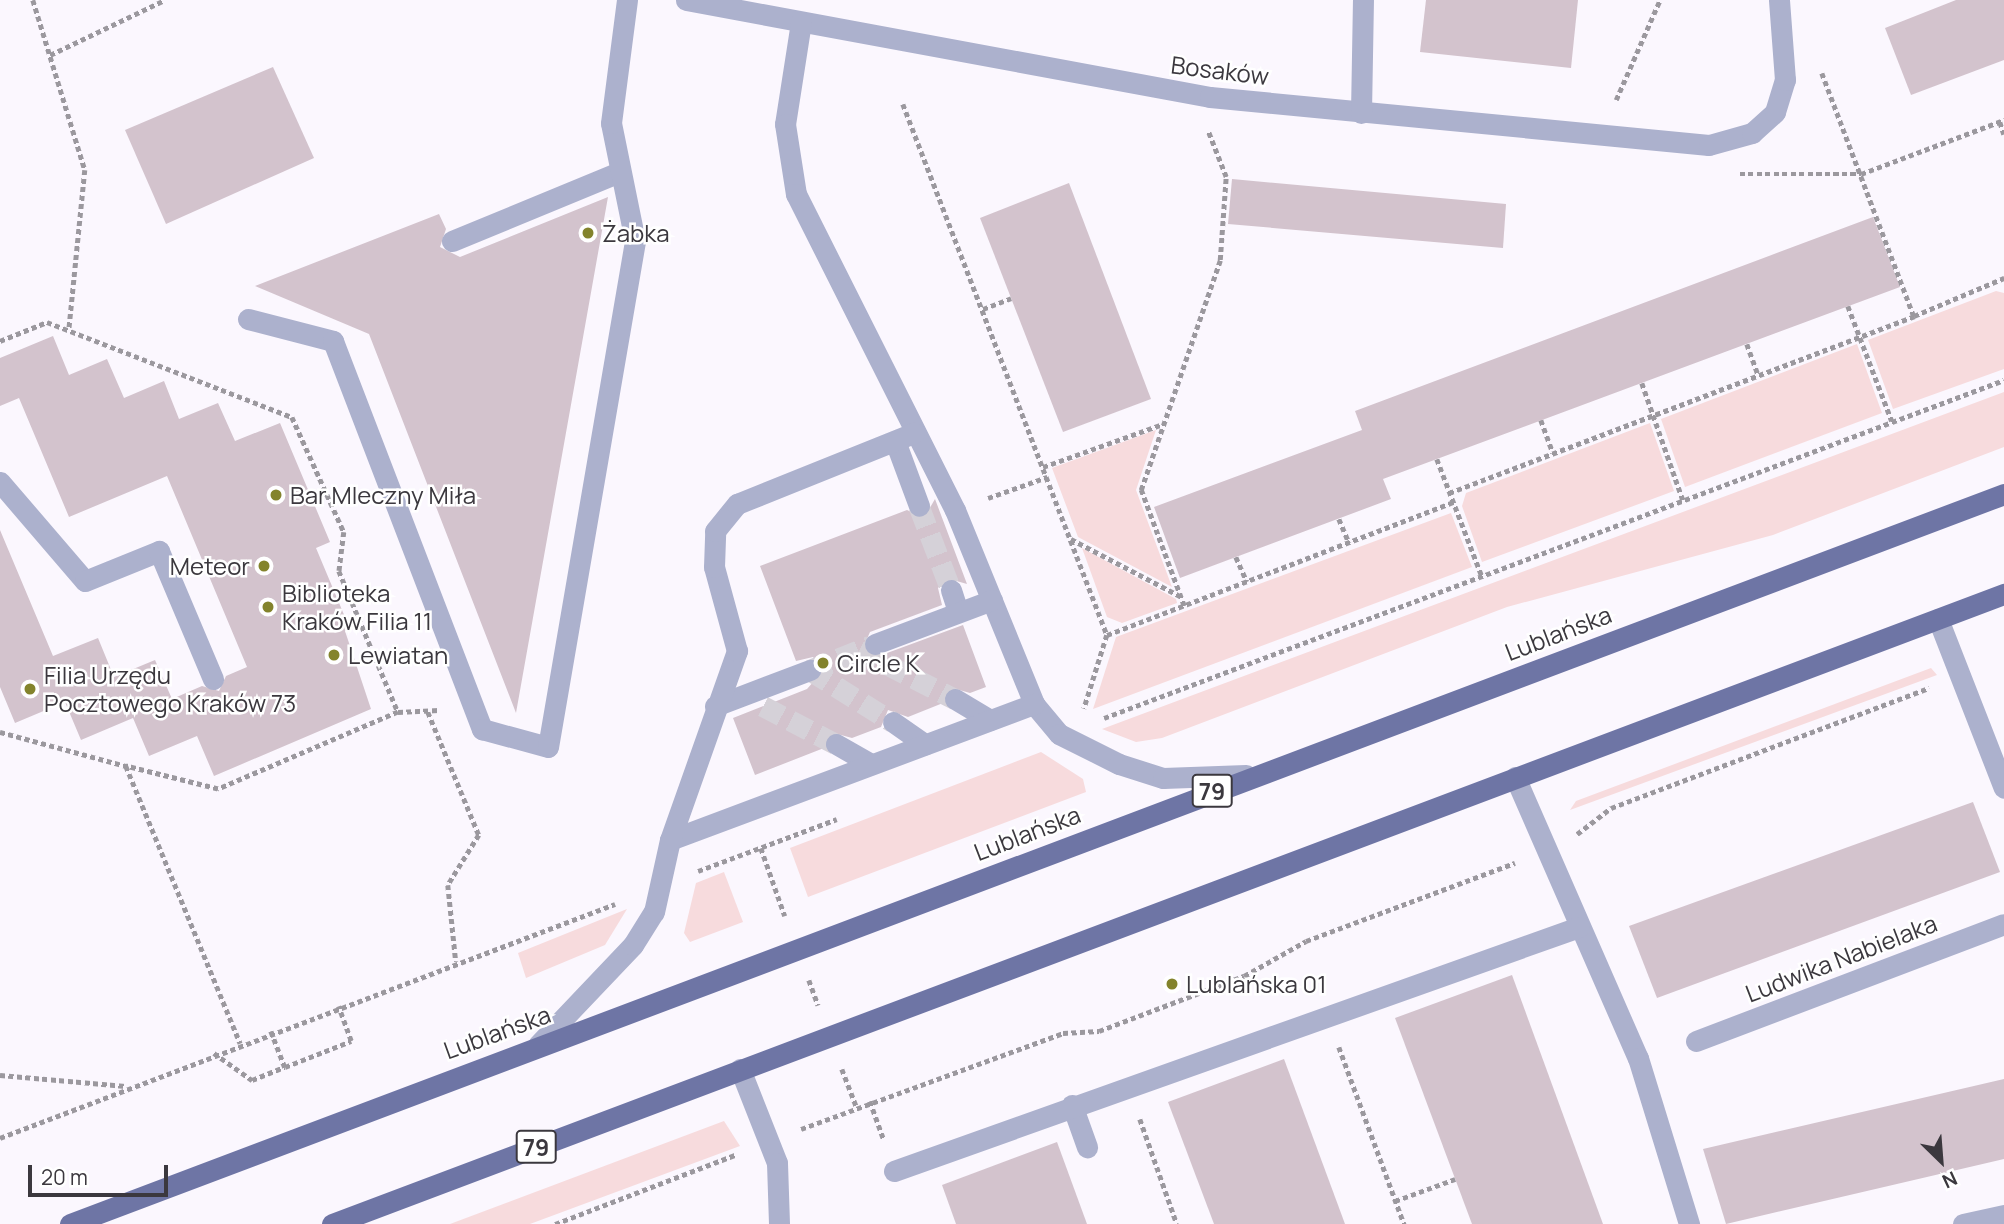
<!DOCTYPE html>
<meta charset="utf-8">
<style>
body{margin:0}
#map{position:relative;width:2004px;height:1224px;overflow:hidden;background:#fbf7fe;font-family:Manrope,sans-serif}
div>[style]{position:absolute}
.green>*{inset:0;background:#f7dbdd}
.building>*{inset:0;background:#d3c3cd}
.minor-tunnel>*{height:21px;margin-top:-10.5px;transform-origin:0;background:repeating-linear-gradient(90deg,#d5d1d8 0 21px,transparent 0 31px)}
.path>*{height:4.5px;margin-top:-2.25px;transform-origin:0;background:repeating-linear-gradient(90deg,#9b989e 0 5px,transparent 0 8.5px)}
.minor>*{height:21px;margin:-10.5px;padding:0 10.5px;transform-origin:10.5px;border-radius:10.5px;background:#acb1cd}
.major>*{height:21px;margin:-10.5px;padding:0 10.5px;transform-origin:10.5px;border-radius:10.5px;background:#6e75a5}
.dots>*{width:19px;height:19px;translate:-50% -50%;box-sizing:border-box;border:4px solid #fff;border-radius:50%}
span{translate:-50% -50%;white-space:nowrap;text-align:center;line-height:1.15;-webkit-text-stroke:5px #fff;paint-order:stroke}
.shield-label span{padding:2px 5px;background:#fff;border:2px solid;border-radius:5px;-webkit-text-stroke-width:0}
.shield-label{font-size:23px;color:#3b383e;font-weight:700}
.street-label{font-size:24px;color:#3b383e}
.poi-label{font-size:24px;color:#3b383e}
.left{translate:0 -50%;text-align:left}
.right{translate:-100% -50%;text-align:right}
.north{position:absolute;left:1906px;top:1126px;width:70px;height:70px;-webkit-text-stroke:5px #fff;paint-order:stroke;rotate:155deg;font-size:19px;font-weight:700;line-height:28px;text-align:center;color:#3b383e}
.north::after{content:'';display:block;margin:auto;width:24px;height:32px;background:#3b383e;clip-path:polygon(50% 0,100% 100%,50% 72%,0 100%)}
.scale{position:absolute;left:28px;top:1165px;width:140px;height:32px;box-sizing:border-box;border:4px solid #3b383e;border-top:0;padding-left:9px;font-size:21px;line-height:24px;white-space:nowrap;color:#3b383e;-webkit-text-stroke:5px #fff;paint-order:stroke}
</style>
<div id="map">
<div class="green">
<div style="clip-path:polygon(1996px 291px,2004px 293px,2004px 369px,1893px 409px,1868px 340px)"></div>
<div style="clip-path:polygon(1857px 344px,1882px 413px,1685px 487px,1661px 419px)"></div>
<div style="clip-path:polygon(2004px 392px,2004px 447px,1773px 535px,1507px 607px,1162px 738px,1136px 742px,1102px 729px)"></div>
<div style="clip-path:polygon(1650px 423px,1674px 491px,1482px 562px,1462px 506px,1466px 493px)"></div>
<div style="clip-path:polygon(1156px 430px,1136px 490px,1172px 587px,1078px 537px,1052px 468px)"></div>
<div style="clip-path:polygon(1451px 513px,1472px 567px,1093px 709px,1116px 637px)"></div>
<div style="clip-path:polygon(1082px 548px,1176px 599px,1177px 603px,1122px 623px,1107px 617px)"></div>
<div style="clip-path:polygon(1931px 668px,1937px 675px,1570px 810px,1576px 801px)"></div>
<div style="clip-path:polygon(1041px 752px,1083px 779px,1086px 792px,808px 897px,790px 848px)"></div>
<div style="clip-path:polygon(724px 872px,743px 922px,690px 942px,684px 933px,696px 883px)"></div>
<div style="clip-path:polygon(627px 909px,605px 945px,526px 978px,518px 953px)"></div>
<div style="clip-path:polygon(724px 1121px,740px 1146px,530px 1224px,450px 1224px)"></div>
</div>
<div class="building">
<div style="clip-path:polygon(1426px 0,1578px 0,1571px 68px,1420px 52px)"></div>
<div style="clip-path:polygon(1956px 0,2004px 0,2004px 60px,1911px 95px,1885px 28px)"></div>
<div style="clip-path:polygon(273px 67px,314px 158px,166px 224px,125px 130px)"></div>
<div style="clip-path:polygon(1232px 179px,1506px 204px,1503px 248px,1228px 224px)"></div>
<div style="clip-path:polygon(1069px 183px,1151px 399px,1063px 432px,980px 218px)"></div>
<div style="clip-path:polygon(608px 197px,587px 315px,516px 713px,369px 334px,255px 286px,439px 214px,446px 229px,440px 247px,460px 257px)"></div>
<div style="clip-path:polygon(1873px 217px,1900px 287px,1383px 479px,1391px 499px,1180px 578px,1154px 507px,1362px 430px,1355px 411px)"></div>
<div style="clip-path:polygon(53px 336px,69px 375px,107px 359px,124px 398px,164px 381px,179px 419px,218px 403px,235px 441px,280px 423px,330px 542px,316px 548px,350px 629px,345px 631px,371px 709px,214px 776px,197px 736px,149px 756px,133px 718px,81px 740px,65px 702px,15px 723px,0 687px,0 530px,53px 656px,98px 638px,114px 677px,155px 660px,172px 699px,202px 686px,219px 691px,226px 676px,247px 667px,167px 476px,69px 517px,19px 398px,0 406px,0 358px)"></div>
<div style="clip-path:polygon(935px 499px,967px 584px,946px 578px,938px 588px,942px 605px,870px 632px,863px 648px,879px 656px,963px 625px,986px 687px,970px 693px,949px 687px,943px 703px,908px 717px,888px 710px,881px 727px,852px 738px,830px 732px,824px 748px,755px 775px,733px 718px,807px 689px,823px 671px,813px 657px,796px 661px,760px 566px,907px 510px,924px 518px)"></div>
<div style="clip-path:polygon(1973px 802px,2000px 872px,1657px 998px,1629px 926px)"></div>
<div style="clip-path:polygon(1512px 975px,1603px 1224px,1472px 1224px,1395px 1018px)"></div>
<div style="clip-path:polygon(1284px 1059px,1345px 1224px,1214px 1224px,1168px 1102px)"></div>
<div style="clip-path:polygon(2004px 1079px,2004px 1159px,1726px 1224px,1703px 1149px)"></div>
<div style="clip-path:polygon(1057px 1142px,1087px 1224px,956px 1224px,942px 1185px)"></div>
</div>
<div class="minor-tunnel">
<div style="left:919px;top:506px;width:90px;rotate:69.1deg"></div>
<div style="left:859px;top:650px;width:108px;rotate:27deg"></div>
<div style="left:810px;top:670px;width:98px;rotate:32.1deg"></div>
<div style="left:810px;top:670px;width:65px;rotate:-21.8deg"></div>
<div style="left:763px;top:706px;width:82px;rotate:27.5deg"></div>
</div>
<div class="path">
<div style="left:33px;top:0;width:178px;rotate:73deg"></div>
<div style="left:85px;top:170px;width:161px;rotate:95.7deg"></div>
<div style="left:50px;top:55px;width:127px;rotate:-25.6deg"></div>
<div style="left:1822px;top:73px;width:260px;rotate:69.3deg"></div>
<div style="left:1914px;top:316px;width:98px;rotate:-22.9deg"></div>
<div style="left:1616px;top:100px;width:109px;rotate:-66.3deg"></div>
<div style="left:903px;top:104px;width:569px;rotate:68.98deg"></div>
<div style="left:1107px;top:635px;width:77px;rotate:107.3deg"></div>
<div style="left:2000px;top:122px;width:13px;rotate:72deg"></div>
<div style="left:1740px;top:174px;width:121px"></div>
<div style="left:1861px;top:174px;width:153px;rotate:-20.7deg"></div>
<div style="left:1848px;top:306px;width:123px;rotate:69.1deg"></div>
<div style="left:983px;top:309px;width:30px;rotate:-21deg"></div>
<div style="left:0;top:341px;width:51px;rotate:-22deg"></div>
<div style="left:47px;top:322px;width:263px;rotate:21.2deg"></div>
<div style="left:292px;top:417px;width:126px;rotate:65.7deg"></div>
<div style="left:344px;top:532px;width:39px;rotate:97deg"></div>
<div style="left:339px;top:571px;width:153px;rotate:67.3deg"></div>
<div style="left:398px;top:712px;width:196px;rotate:156.8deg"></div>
<div style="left:218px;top:789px;width:95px;rotate:-166deg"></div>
<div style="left:1747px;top:344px;width:33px;rotate:70deg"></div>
<div style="left:1642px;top:383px;width:124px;rotate:70.7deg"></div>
<div style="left:1541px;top:420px;width:35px;rotate:70deg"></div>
<div style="left:1437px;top:459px;width:125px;rotate:69deg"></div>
<div style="left:1043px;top:467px;width:127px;rotate:-19.7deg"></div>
<div style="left:1449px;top:493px;width:498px;rotate:-20.8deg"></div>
<div style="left:988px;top:498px;width:63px;rotate:-19.6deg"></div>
<div style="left:1339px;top:519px;width:26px;rotate:67deg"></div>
<div style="left:1071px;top:539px;width:123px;rotate:27.6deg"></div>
<div style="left:1236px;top:557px;width:27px;rotate:66deg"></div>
<div style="left:1184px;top:606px;width:124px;rotate:-110.3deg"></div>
<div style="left:1141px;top:490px;width:243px;rotate:-71deg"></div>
<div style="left:1220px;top:260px;width:83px;rotate:-85.9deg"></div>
<div style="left:1226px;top:177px;width:49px;rotate:-111.4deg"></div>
<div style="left:1107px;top:635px;width:371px;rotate:-21deg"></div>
<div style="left:398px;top:712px;width:41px;rotate:-2.8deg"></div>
<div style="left:428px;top:712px;width:133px;rotate:67.5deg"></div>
<div style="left:479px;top:835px;width:59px;rotate:121.8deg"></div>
<div style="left:448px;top:885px;width:77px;rotate:84.1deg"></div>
<div style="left:1104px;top:718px;width:961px;rotate:-20.58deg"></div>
<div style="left:0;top:732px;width:131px;rotate:15.1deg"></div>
<div style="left:126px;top:766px;width:300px;rotate:67.6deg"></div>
<div style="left:1577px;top:834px;width:43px;rotate:-37.4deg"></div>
<div style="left:1611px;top:808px;width:340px;rotate:-20.7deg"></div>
<div style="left:761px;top:848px;width:72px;rotate:70.6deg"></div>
<div style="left:698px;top:871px;width:148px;rotate:-20.5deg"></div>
<div style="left:809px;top:980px;width:27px;rotate:70deg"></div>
<div style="left:271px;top:1031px;width:39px;rotate:69deg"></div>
<div style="left:285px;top:1067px;width:71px;rotate:-21.5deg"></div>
<div style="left:351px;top:1041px;width:37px;rotate:-110deg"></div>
<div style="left:1339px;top:1047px;width:189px;rotate:69.8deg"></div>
<div style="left:214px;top:1053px;width:47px;rotate:35.4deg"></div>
<div style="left:252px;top:1080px;width:35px;rotate:-22deg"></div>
<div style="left:842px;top:1069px;width:40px;rotate:69deg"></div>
<div style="left:0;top:1075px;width:126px;rotate:5deg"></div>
<div style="left:870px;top:1101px;width:41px;rotate:70.3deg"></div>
<div style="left:1140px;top:1119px;width:111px;rotate:70.6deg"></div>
<div style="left:801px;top:1129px;width:279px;rotate:-20.1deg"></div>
<div style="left:1063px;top:1033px;width:36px;rotate:-3deg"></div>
<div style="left:1099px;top:1031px;width:155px;rotate:-20.8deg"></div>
<div style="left:1244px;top:976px;width:71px;rotate:-29.4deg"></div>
<div style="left:1306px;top:941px;width:223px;rotate:-20.5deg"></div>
<div style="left:0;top:1138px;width:658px;rotate:-20.83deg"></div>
<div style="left:1395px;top:1201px;width:64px;rotate:-20.1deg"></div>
<div style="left:555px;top:1224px;width:195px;rotate:-21deg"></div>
</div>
<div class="minor">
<div style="left:686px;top:0;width:533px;rotate:10.49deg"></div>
<div style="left:1210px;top:97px;width:501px;rotate:5.49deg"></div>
<div style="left:1709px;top:145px;width:45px;rotate:-15.6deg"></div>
<div style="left:1752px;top:133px;width:31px;rotate:-42deg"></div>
<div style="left:1775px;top:112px;width:34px;rotate:-73deg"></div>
<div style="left:1785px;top:80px;width:80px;rotate:-94.3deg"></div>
<div style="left:801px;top:22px;width:103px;rotate:98.9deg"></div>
<div style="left:785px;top:124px;width:71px;rotate:81.1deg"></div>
<div style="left:796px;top:194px;width:354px;rotate:63.3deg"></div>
<div style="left:955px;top:510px;width:209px;rotate:67.8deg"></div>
<div style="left:1034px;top:704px;width:39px;rotate:50deg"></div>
<div style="left:1059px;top:734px;width:67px;rotate:26.6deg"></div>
<div style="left:1119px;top:764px;width:46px;rotate:17.7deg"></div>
<div style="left:1163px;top:778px;width:83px;rotate:-2.1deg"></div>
<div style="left:1361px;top:113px;width:113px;rotate:-89deg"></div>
<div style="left:452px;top:241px;width:181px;rotate:-22.4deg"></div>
<div style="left:248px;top:319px;width:88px;rotate:14.5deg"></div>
<div style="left:333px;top:341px;width:416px;rotate:69deg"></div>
<div style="left:482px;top:729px;width:68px;rotate:15.3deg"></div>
<div style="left:548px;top:747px;width:513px;rotate:-80.24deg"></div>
<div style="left:635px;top:241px;width:120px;rotate:-101.5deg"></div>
<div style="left:611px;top:123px;width:124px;rotate:-82.6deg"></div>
<div style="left:895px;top:441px;width:69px;rotate:69.7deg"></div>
<div style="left:0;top:482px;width:130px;rotate:49.4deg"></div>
<div style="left:85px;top:581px;width:80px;rotate:-22.1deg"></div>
<div style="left:159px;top:551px;width:139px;rotate:67.1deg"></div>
<div style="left:951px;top:590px;width:23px;rotate:72deg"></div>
<div style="left:1938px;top:619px;width:181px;rotate:68.7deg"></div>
<div style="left:875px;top:644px;width:125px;rotate:-20.6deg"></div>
<div style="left:955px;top:699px;width:41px;rotate:31deg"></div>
<div style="left:715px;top:706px;width:102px;rotate:-20.8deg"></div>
<div style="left:893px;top:722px;width:39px;rotate:35deg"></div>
<div style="left:836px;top:744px;width:40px;rotate:29.7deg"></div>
<div style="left:1515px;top:777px;width:307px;rotate:66.4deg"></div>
<div style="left:1638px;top:1058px;width:174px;rotate:72.9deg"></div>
<div style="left:670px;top:840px;width:389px;rotate:-20.5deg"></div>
<div style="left:1696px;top:1041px;width:329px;rotate:-20.8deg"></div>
<div style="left:538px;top:1045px;width:138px;rotate:-46.5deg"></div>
<div style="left:633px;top:945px;width:39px;rotate:-58deg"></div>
<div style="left:654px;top:912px;width:74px;rotate:-77.5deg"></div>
<div style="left:670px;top:840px;width:201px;rotate:-70.5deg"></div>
<div style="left:737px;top:651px;width:87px;rotate:-105.3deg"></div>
<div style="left:714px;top:567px;width:36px;rotate:-88deg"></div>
<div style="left:715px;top:531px;width:35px;rotate:-51deg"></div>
<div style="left:737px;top:504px;width:191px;rotate:-21.9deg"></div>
<div style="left:740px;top:1069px;width:101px;rotate:68.5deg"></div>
<div style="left:777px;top:1163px;width:61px;rotate:88.1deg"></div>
<div style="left:1072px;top:1105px;width:45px;rotate:70.3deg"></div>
<div style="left:894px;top:1171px;width:727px;rotate:-19.61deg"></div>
<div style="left:1963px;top:1224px;width:42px;rotate:-12.4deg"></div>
</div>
<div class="major">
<div style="left:70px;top:1224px;width:2067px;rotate:-20.68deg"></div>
<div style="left:332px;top:1224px;width:1787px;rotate:-20.65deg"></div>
</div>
<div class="dots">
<div style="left:588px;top:233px;background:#83832c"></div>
<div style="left:276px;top:495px;background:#83832c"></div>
<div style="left:264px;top:566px;background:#83832c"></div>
<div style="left:268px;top:607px;background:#83832c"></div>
<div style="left:334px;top:655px;background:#83832c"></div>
<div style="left:823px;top:663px;background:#83832c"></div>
<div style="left:30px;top:689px;background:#83832c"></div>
<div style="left:1172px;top:984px;background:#83832c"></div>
</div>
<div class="shield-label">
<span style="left:1212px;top:791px">79</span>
<span style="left:536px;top:1147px">79</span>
</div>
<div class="street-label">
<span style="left:1220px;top:70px;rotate:7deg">Bosaków</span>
<span style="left:1558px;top:633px;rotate:-21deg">Lublańska</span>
<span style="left:1027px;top:833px;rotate:-21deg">Lublańska</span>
<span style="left:1841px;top:958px;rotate:-21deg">Ludwika Nabielaka</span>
<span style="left:497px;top:1032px;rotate:-20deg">Lublańska</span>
</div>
<div class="poi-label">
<span class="left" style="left:602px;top:233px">Żabka</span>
<span class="left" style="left:290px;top:495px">Bar Mleczny Miła</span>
<span class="right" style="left:250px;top:566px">Meteor</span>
<span class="left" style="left:282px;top:607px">Biblioteka<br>Kraków Filia 11</span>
<span class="left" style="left:348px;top:655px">Lewiatan</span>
<span class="left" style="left:837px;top:663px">Circle K</span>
<span class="left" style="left:44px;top:689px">Filia Urzędu<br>Pocztowego Kraków 73</span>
<span class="left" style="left:1186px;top:984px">Lublańska 01</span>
</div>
<div class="north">N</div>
<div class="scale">20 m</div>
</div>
